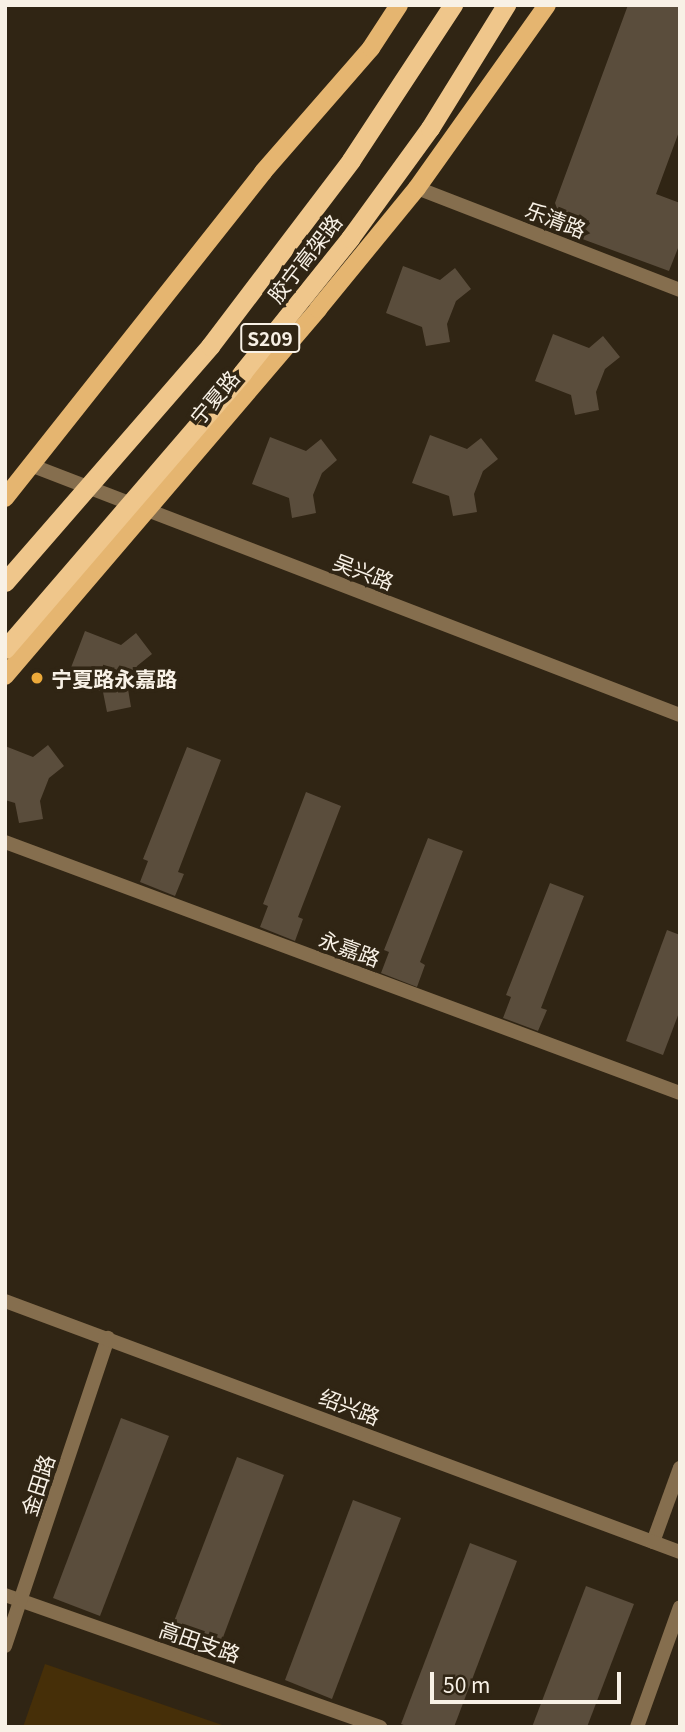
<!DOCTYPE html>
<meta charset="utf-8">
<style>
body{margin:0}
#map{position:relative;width:685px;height:1732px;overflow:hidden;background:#302514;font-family:Georgia,"Noto Sans SC",serif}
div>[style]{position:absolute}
.green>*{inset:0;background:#462f08}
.building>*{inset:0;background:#5a4d3c}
.minor>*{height:14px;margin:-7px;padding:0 7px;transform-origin:7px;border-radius:7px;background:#856e4e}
.tertiary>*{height:14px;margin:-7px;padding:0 7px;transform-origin:7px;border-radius:7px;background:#856e4e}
.primary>*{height:18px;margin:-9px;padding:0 9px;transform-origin:9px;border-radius:9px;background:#e5b570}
.trunk>*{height:19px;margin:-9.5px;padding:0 9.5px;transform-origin:9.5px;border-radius:9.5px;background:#efc68b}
.dots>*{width:19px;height:19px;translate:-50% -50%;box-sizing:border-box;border:4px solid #302514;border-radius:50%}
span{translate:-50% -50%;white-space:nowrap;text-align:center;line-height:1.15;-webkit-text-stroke:7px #302514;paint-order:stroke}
.shield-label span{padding:2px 5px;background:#302514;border:2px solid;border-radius:5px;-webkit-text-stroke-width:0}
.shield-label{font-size:19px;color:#f8f1e6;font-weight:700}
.street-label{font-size:21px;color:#f8f1e6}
.poi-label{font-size:21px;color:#f8f1e6;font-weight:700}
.left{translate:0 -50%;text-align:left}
.frame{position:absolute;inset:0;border:7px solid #f8f1e6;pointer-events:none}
.scale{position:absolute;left:430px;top:1672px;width:191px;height:32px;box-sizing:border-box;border:4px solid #f8f1e6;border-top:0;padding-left:9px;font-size:21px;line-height:24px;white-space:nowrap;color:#f8f1e6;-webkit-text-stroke:5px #302514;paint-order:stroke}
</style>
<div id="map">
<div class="green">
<div style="clip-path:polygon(45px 1664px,228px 1727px,23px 1727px)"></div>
</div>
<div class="building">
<div style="clip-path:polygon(628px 5px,680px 5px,680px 129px,656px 194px,680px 203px,680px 243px,669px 271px,566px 233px,555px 203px)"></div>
<div style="clip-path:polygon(403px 266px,440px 280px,455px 268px,471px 289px,456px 301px,447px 324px,450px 342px,426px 346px,422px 327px,386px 313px)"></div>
<div style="clip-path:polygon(553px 334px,589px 348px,603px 336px,620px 357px,605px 369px,596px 392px,599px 410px,575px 415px,571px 395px,535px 381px)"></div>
<div style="clip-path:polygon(430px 435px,467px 449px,481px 438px,498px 459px,483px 471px,474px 494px,477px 512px,453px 516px,449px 496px,412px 483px)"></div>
<div style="clip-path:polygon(270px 437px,306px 451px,321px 439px,337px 460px,322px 473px,313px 495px,316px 513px,292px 518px,289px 498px,252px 484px)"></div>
<div style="clip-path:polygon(85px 631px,121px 645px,136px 633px,152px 654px,137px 666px,128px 689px,131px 707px,107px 712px,103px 692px,67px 678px)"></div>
<div style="clip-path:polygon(48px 745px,64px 766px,49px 778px,40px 801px,43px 819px,19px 823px,15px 803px,5px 800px,5px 746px,33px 757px)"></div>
<div style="clip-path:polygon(187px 747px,221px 760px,178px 872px,184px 874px,175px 896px,140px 882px,148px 861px,143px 859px)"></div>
<div style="clip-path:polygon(306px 792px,341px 806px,298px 917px,303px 919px,295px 941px,260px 927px,268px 906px,263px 904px)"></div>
<div style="clip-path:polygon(428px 838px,463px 851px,420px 962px,425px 965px,417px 987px,381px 973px,389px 952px,384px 950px)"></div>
<div style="clip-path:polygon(550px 883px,584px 896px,541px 1008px,547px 1010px,538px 1031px,503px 1018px,511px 997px,506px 995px)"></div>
<div style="clip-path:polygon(667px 930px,680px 935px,680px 1010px,663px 1055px,626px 1041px)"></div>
<div style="clip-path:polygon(121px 1418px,169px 1436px,100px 1616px,53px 1598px)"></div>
<div style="clip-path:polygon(237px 1457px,284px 1475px,216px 1656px,168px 1637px)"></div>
<div style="clip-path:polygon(353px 1500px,401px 1518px,332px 1699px,285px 1680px)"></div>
<div style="clip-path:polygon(470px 1543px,517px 1561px,454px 1727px,409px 1727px,401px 1724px)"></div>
<div style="clip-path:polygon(586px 1586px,634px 1604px,587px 1727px,532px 1727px)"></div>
</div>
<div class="minor">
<div style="left:417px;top:188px;width:282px;rotate:21.2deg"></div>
<div style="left:33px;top:466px;width:693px;rotate:21.05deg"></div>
<div style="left:5px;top:842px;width:720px;rotate:20.4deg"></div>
<div style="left:653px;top:1542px;width:79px;rotate:-70deg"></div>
<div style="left:5px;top:1595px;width:398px;rotate:19.4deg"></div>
<div style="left:5px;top:1646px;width:325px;rotate:-71.5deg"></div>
</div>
<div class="tertiary">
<div style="left:5px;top:1301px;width:720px;rotate:20.4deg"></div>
<div style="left:637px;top:1727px;width:127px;rotate:-70.3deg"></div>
</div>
<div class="primary">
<div style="left:5px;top:498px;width:416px;rotate:-51.6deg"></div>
<div style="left:263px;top:172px;width:164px;rotate:-48.9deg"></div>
<div style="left:371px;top:48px;width:51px;rotate:-56.9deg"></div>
<div style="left:5px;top:676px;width:482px;rotate:-49.5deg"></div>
<div style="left:318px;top:309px;width:156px;rotate:-50.7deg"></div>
<div style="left:417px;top:188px;width:224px;rotate:-54.6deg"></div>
</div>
<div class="trunk">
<div style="left:5px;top:582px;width:313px;rotate:-49deg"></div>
<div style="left:210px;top:346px;width:233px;rotate:-52.8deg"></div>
<div style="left:351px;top:160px;width:186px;rotate:-56.7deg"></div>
<div style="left:5px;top:649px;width:364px;rotate:-49.3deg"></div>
<div style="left:242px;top:373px;width:173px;rotate:-51.3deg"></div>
<div style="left:350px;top:238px;width:136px;rotate:-54deg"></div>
<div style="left:430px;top:128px;width:145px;rotate:-58.3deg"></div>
</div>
<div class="dots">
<div style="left:37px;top:678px;background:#eca93a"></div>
</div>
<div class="shield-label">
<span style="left:270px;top:338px">S209</span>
</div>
<div class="street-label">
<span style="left:556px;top:219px;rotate:21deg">乐清路</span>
<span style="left:304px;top:258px;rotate:-52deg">胶宁高架路</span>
<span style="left:214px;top:397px;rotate:-50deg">宁夏路</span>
<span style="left:364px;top:571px;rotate:21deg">吴兴路</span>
<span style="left:350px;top:948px;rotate:20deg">永嘉路</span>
<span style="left:350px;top:1406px;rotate:21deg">绍兴路</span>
<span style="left:37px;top:1485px;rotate:-72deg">金田路</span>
<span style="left:200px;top:1641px;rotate:19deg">高田支路</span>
</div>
<div class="poi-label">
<span class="left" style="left:51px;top:678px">宁夏路永嘉路</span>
</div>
<div class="frame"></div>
<div class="scale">50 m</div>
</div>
